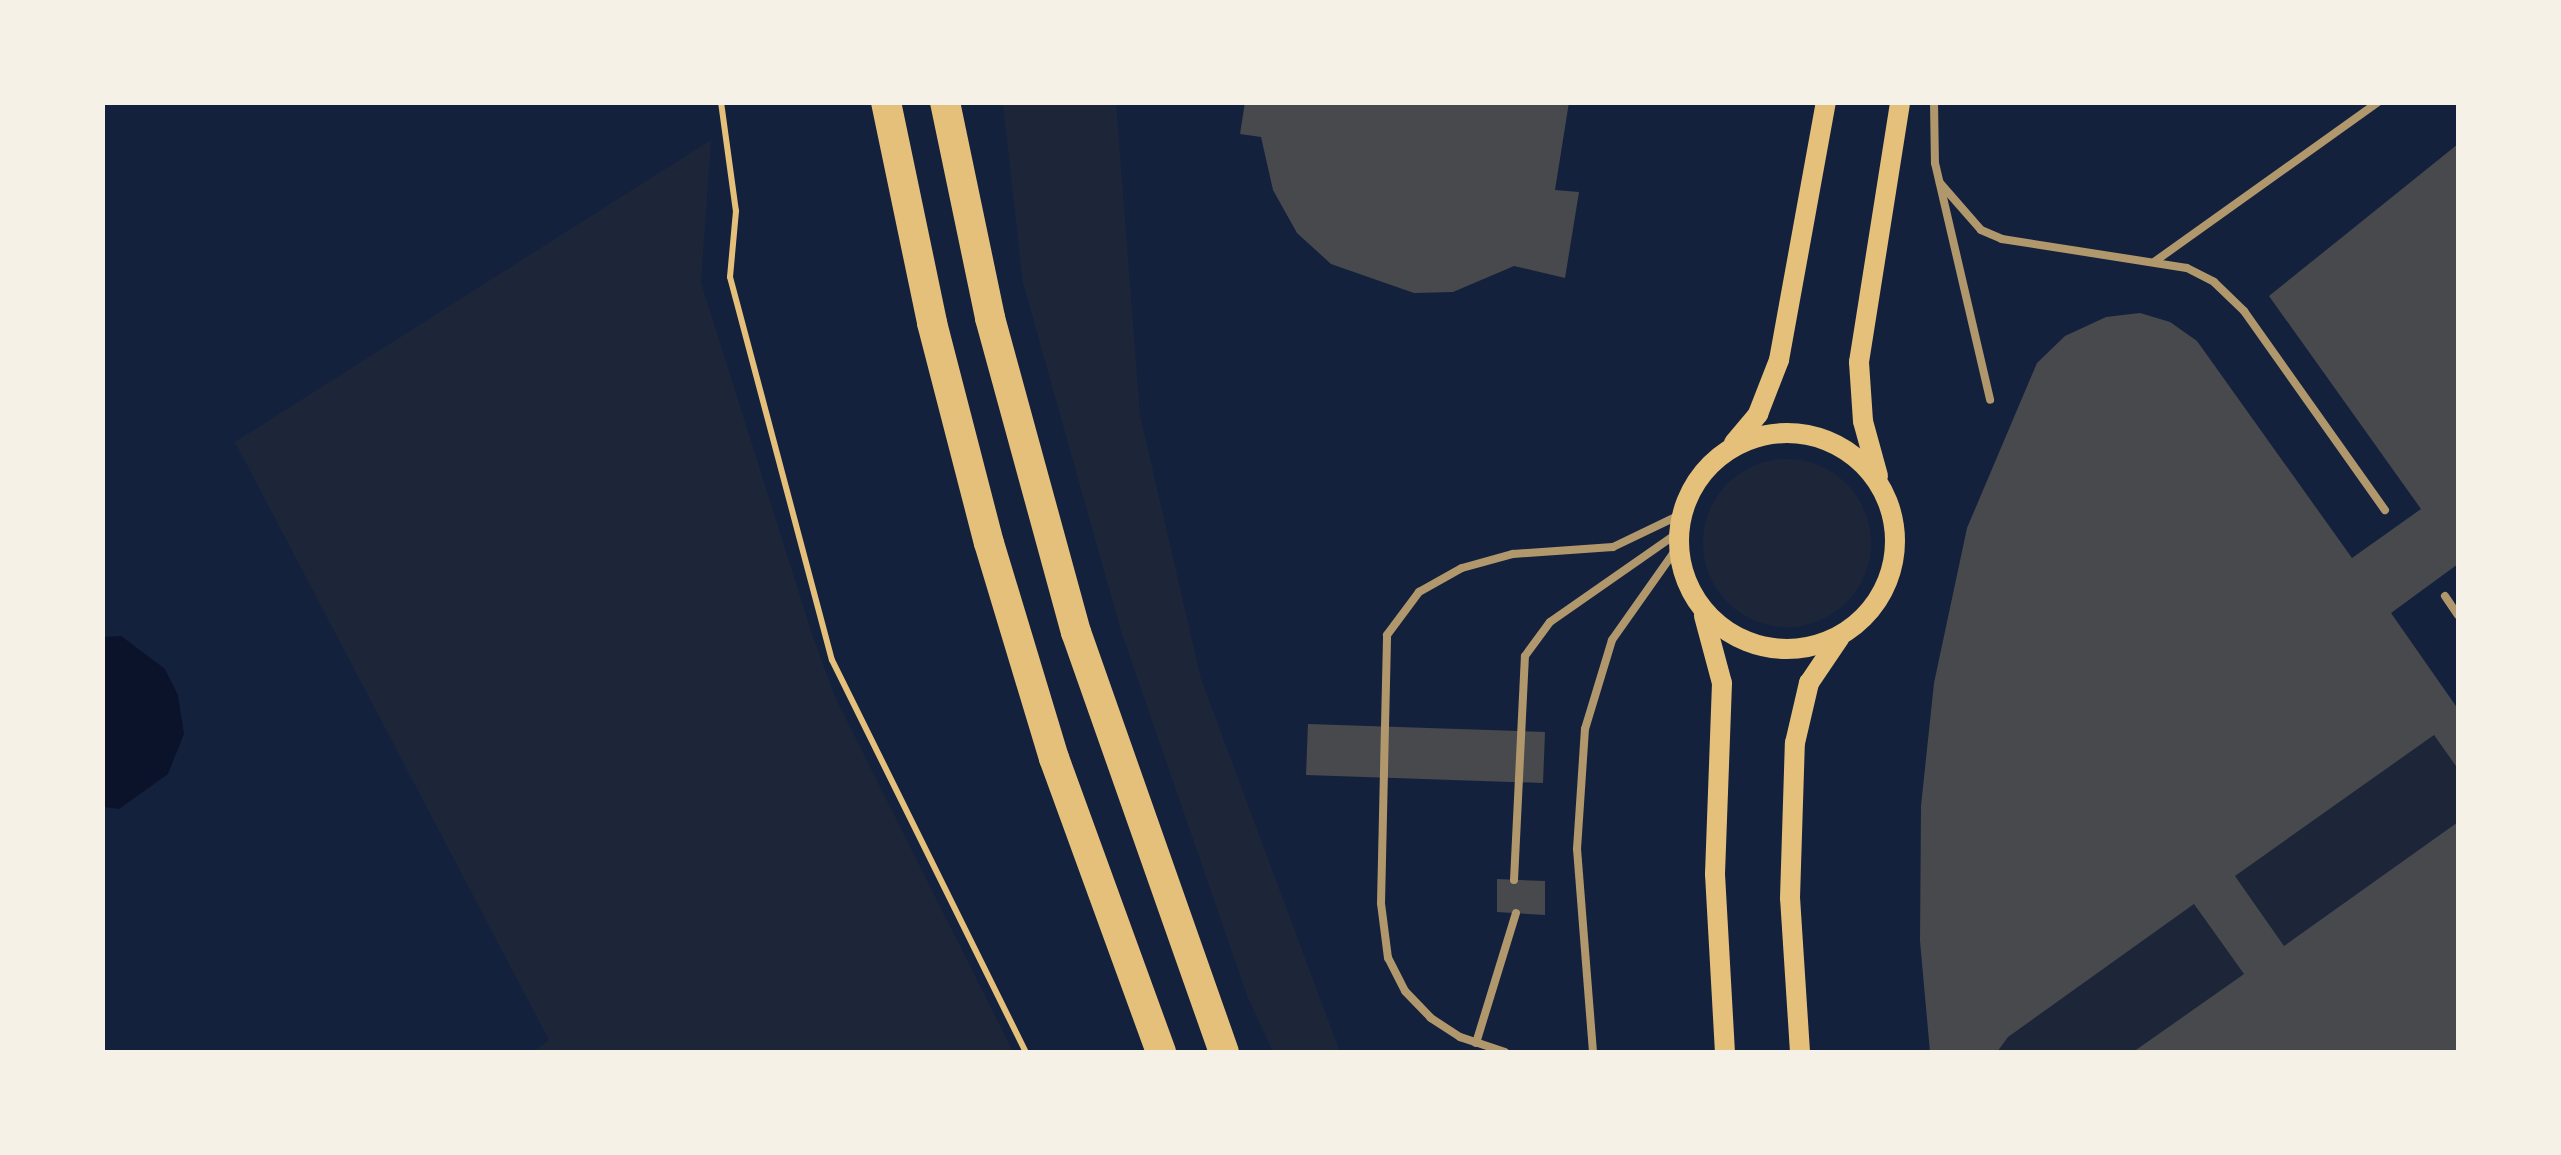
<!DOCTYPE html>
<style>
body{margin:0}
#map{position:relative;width:2561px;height:1155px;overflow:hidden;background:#14213d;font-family:"Source Sans 3",sans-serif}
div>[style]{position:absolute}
.green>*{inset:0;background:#1d2539}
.round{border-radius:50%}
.water>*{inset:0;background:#0b132b}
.building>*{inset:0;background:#48494c}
.path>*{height:6px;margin:-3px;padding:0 3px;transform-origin:3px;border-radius:3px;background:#e5c07b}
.service>*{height:8px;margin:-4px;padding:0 4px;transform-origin:4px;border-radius:4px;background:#b1986c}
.secondary>*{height:20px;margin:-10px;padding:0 10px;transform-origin:10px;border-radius:10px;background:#e5c07b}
.secondary>.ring{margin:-10px;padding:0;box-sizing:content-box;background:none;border:20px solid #e5c07b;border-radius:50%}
.motorway>*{height:30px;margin:-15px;padding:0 15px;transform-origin:15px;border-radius:15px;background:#e5c07b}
span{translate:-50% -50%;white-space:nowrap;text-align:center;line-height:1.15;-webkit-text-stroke:10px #f6f1e7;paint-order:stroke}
.frame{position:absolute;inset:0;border:105px solid #f6f1e7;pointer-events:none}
</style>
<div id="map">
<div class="green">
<div style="clip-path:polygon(1003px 103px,1116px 103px,1140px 415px,1201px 679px,1340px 1052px,1273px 1052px,1248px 998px,1121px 631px,1023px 283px)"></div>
<div style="clip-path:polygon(711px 140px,701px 283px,812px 634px,835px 697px,1013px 1052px,533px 1052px,549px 1040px,235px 442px)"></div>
<div class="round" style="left:1703px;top:459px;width:168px;height:168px"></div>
<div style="clip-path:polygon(2434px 735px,2458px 769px,2458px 822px,2284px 946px,2235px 876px)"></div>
<div style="clip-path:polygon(2194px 904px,2244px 974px,2133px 1052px,1997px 1052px,2008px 1037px)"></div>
</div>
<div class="water">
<div style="clip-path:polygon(121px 636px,165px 669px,178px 695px,184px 734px,168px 774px,119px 809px,103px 807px,102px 637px)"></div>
</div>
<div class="building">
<div style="clip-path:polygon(1245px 102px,1569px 102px,1555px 190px,1579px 192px,1565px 278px,1514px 266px,1453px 292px,1414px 293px,1331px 264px,1297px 233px,1273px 190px,1261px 137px,1240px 134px)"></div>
<div style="clip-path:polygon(2458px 144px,2458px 564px,2391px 613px,2458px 709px,2458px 769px,2434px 735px,2235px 876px,2284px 946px,2458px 822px,2458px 1052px,2133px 1052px,2244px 974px,2194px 904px,2008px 1037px,1997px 1052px,1930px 1052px,1920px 941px,1921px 806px,1934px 683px,1967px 528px,2037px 363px,2065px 336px,2106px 317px,2140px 313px,2170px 322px,2197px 341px,2352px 558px,2421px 509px,2269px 296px)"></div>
<div style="clip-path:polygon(1308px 724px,1545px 732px,1543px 783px,1306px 775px)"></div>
<div style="clip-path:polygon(1497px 879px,1545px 881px,1545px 915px,1497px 912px)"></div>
</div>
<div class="path">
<div style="left:721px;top:102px;width:110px;rotate:82.2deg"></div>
<div style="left:736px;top:211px;width:66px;rotate:95.2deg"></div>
<div style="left:730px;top:277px;width:396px;rotate:75.1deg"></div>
<div style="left:832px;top:660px;width:437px;rotate:63.7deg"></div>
</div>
<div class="service">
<div style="left:1934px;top:102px;width:61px;rotate:89.1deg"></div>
<div style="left:1935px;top:163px;width:243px;rotate:76.9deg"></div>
<div style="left:1940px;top:183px;width:62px;rotate:48.9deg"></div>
<div style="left:1981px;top:230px;width:23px;rotate:23deg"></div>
<div style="left:2002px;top:239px;width:187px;rotate:8.9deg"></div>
<div style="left:2187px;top:268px;width:30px;rotate:27deg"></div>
<div style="left:2214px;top:282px;width:42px;rotate:44deg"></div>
<div style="left:2244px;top:311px;width:244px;rotate:54.7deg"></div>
<div style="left:2154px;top:262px;width:275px;rotate:-35.5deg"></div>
<div style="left:2445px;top:596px;width:23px;rotate:56deg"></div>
<div style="left:1514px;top:880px;width:224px;rotate:-87.2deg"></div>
<div style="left:1525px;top:656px;width:42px;rotate:-53.7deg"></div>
<div style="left:1550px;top:622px;width:157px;rotate:-34.9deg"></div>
<div style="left:1476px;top:1043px;width:136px;rotate:-72.9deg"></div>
<div style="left:1505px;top:1052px;width:47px;rotate:-161.6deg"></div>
<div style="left:1460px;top:1037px;width:35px;rotate:-147deg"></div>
<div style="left:1431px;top:1018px;width:37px;rotate:-134deg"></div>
<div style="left:1405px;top:991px;width:37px;rotate:-117deg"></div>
<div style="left:1388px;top:958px;width:55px;rotate:-97.3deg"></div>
<div style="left:1381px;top:903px;width:268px;rotate:-88.7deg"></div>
<div style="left:1387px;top:635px;width:54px;rotate:-53.3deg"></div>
<div style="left:1419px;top:592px;width:49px;rotate:-29.2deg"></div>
<div style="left:1462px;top:568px;width:53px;rotate:-15.4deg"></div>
<div style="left:1513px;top:554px;width:100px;rotate:-4deg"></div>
<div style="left:1613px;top:547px;width:76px;rotate:-25.6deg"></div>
<div style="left:1593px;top:1052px;width:204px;rotate:-94.5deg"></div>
<div style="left:1577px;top:849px;width:120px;rotate:-86.2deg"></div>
<div style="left:1585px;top:729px;width:93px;rotate:-73.1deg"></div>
<div style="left:1612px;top:640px;width:116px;rotate:-54.8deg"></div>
</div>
<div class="secondary">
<div class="ring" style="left:1679px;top:433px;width:196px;height:196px"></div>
<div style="left:1734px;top:443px;width:38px;rotate:-50deg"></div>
<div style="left:1758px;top:414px;width:58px;rotate:-68.7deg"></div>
<div style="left:1779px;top:360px;width:262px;rotate:-79.7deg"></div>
<div style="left:1878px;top:476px;width:57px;rotate:-105.3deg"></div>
<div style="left:1863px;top:421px;width:59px;rotate:-93.9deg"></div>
<div style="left:1859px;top:362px;width:263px;rotate:-81deg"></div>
<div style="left:1704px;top:616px;width:69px;rotate:75deg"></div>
<div style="left:1722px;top:683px;width:191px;rotate:92.1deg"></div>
<div style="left:1715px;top:874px;width:178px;rotate:86.8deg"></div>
<div style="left:1800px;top:1052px;width:154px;rotate:-93.7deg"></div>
<div style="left:1790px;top:898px;width:155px;rotate:-88.2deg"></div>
<div style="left:1795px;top:743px;width:62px;rotate:-76.9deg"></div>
<div style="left:1809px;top:683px;width:55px;rotate:-56deg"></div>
</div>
<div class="motorway">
<div style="left:886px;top:102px;width:226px;rotate:78.2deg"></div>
<div style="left:932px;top:323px;width:227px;rotate:75.5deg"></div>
<div style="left:989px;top:543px;width:225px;rotate:73.2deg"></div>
<div style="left:1054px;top:758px;width:313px;rotate:70deg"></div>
<div style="left:945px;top:102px;width:221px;rotate:78.2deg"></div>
<div style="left:990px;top:318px;width:326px;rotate:74.7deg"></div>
<div style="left:1076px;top:632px;width:445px;rotate:70.6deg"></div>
</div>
<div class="frame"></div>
</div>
